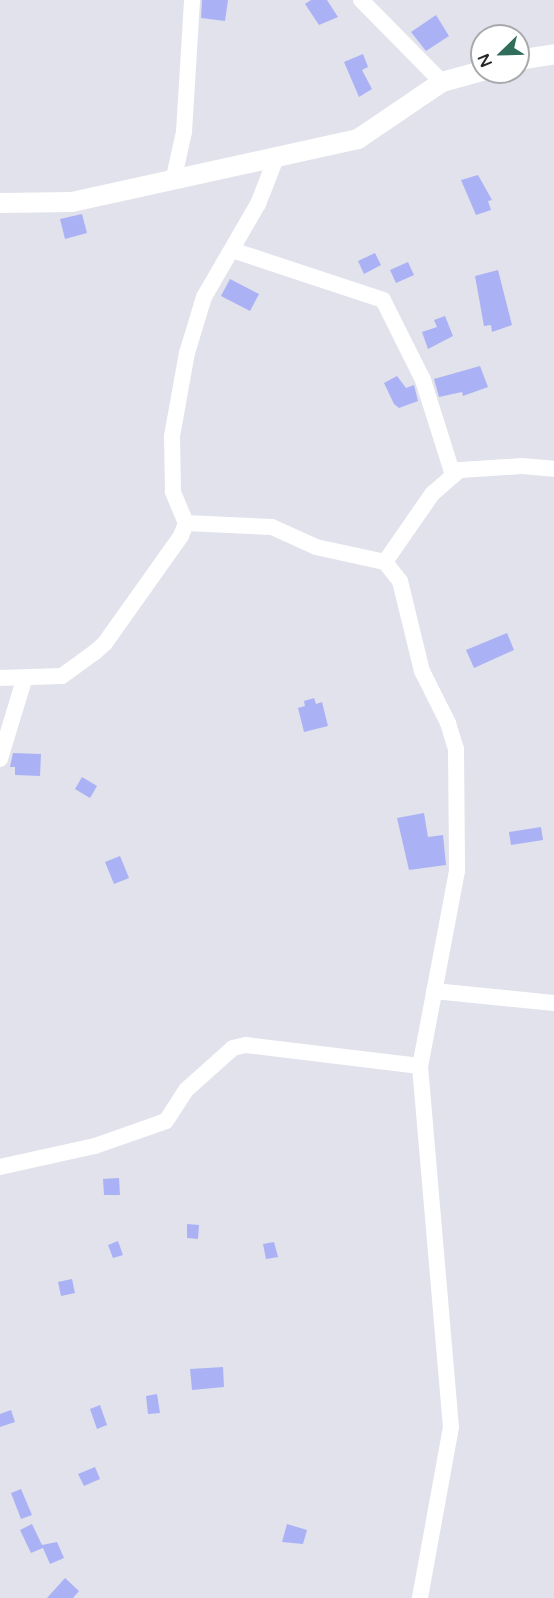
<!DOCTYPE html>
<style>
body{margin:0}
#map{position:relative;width:554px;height:1598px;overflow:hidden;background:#e1e2eb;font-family:"Varela Round",sans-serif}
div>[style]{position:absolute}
.building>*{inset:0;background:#aab2f5}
.minor>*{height:16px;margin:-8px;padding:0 8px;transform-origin:8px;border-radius:8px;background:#fff}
.major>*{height:20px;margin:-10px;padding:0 10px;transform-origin:10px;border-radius:10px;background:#fff}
span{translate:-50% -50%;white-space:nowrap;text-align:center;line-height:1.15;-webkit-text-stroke:5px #fff;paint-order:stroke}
.north{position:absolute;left:470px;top:24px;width:60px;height:60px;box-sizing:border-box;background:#fff;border:2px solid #a9a9ab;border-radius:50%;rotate:247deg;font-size:16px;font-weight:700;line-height:24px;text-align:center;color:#29292c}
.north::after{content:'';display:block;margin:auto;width:21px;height:27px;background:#306e5b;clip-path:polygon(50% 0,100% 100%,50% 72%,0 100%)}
</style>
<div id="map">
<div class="building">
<div style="clip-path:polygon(202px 0,228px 0,225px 21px,201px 18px)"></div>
<div style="clip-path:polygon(311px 0,327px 0,338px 17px,319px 25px,305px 4px)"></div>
<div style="clip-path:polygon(436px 15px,449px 36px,426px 51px,411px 32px)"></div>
<div style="clip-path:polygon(363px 54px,368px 67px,362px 70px,372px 89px,359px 97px,344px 62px)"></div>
<div style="clip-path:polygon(478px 175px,492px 200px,488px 201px,491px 210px,476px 215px,461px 180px)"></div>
<div style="clip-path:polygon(82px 214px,87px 233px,65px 239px,60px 219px)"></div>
<div style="clip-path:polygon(375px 253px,381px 265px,364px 274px,358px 261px)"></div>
<div style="clip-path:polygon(408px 262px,414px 275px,396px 283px,390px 270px)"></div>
<div style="clip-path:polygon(498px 270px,512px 325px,492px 332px,491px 325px,484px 326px,475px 276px)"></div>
<div style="clip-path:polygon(230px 279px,259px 294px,250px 311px,221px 296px)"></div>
<div style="clip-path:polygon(445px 316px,453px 336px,428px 349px,422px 332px,437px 327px,434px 320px)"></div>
<div style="clip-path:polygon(480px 366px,488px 387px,463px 396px,462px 392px,439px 397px,434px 379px)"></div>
<div style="clip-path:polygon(397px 376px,406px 388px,414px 385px,418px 401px,399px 408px,394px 404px,384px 383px)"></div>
<div style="clip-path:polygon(507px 633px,514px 650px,474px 668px,466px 650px)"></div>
<div style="clip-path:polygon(314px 698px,316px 704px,322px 702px,328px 726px,304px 732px,298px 708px,305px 706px,304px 701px)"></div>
<div style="clip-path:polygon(13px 753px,41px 754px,40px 776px,15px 775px,15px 767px,10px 767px)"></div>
<div style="clip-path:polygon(82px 777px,97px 786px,90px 798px,75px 789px)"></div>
<div style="clip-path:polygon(424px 813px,428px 837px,443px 835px,446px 865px,409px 870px,397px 818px)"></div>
<div style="clip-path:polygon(541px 827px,543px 840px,511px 845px,509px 832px)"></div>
<div style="clip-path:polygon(120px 856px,129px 878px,114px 884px,105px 862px)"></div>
<div style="clip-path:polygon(119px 1178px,120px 1195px,104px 1195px,103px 1179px)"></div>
<div style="clip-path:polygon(187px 1224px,199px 1225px,198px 1239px,187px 1238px)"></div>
<div style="clip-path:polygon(118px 1241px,123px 1255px,113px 1258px,108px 1245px)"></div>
<div style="clip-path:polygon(274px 1242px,278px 1257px,266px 1259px,263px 1244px)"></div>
<div style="clip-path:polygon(72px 1279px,75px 1293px,61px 1296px,58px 1282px)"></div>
<div style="clip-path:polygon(223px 1367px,224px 1387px,192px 1390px,190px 1369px)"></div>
<div style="clip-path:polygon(157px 1394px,160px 1413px,148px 1414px,146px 1396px)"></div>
<div style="clip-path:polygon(100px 1405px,107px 1425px,97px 1429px,90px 1409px)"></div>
<div style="clip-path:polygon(11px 1410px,15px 1422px,0 1427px,0 1414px)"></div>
<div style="clip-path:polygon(95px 1467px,100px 1479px,84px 1486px,78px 1474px)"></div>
<div style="clip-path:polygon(21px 1489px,32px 1515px,21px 1519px,11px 1493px)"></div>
<div style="clip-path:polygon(32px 1524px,42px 1545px,57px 1542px,64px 1558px,50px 1564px,43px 1548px,31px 1553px,20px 1530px)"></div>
<div style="clip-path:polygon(287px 1524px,307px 1530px,303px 1544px,282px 1542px)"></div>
<div style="clip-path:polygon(65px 1578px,79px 1591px,73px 1598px,47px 1598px)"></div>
</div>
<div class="minor">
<div style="left:361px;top:0;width:115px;rotate:45.4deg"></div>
<div style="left:174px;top:177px;width:46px;rotate:-77.5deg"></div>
<div style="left:184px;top:132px;width:132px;rotate:-86.5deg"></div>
<div style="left:232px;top:250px;width:159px;rotate:18.3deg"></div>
<div style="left:383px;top:300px;width:89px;rotate:63.4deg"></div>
<div style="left:423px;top:380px;width:100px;rotate:72.5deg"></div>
<div style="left:186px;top:523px;width:86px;rotate:2.7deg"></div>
<div style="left:272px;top:527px;width:48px;rotate:24.4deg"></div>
<div style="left:316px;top:547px;width:71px;rotate:12.3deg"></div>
<div style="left:385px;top:562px;width:24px;rotate:52deg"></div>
<div style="left:400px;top:581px;width:93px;rotate:76.3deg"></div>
<div style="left:422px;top:671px;width:58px;rotate:63.4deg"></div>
<div style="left:448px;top:723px;width:27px;rotate:73deg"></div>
<div style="left:456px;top:749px;width:122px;rotate:89.5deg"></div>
<div style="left:457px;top:871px;width:198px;rotate:100.7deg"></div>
<div style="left:420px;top:1066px;width:362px;rotate:85.1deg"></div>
<div style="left:451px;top:1427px;width:174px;rotate:100.3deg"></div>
<div style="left:385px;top:562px;width:83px;rotate:-55.3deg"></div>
<div style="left:432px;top:494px;width:37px;rotate:-41deg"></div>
<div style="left:460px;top:470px;width:62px;rotate:-3.7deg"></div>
<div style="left:522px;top:466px;width:32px;rotate:5deg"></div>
<div style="left:0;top:678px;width:62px;rotate:-1.8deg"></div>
<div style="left:62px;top:676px;width:39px;rotate:-36deg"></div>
<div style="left:94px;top:653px;width:15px;rotate:-42deg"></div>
<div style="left:105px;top:643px;width:131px;rotate:-54.6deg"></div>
<div style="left:181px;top:536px;width:14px;rotate:-69deg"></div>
<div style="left:186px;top:523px;width:34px;rotate:-113deg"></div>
<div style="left:173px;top:492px;width:56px;rotate:-91deg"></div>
<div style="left:172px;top:436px;width:84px;rotate:-79.8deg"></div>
<div style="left:187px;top:353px;width:59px;rotate:-73.1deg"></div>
<div style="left:204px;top:297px;width:108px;rotate:-59.9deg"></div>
<div style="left:258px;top:204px;width:49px;rotate:-68.6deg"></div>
<div style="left:0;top:759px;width:83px;rotate:-73.1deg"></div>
<div style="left:434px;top:991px;width:121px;rotate:5.7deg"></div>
<div style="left:0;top:1167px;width:97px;rotate:-12.5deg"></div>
<div style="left:95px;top:1146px;width:75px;rotate:-19.4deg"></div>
<div style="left:166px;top:1121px;width:37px;rotate:-57deg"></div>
<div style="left:186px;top:1090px;width:63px;rotate:-41.8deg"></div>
<div style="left:233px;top:1048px;width:13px;rotate:-13deg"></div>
<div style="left:246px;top:1045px;width:175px;rotate:6.9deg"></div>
</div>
<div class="major">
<div style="left:518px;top:60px;width:36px;rotate:-9deg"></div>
<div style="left:0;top:203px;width:72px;rotate:-0.8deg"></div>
<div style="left:72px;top:202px;width:293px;rotate:-12.4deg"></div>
<div style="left:358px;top:139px;width:102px;rotate:-34.2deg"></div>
<div style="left:442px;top:82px;width:41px;rotate:-15.4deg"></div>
</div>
<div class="north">N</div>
</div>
